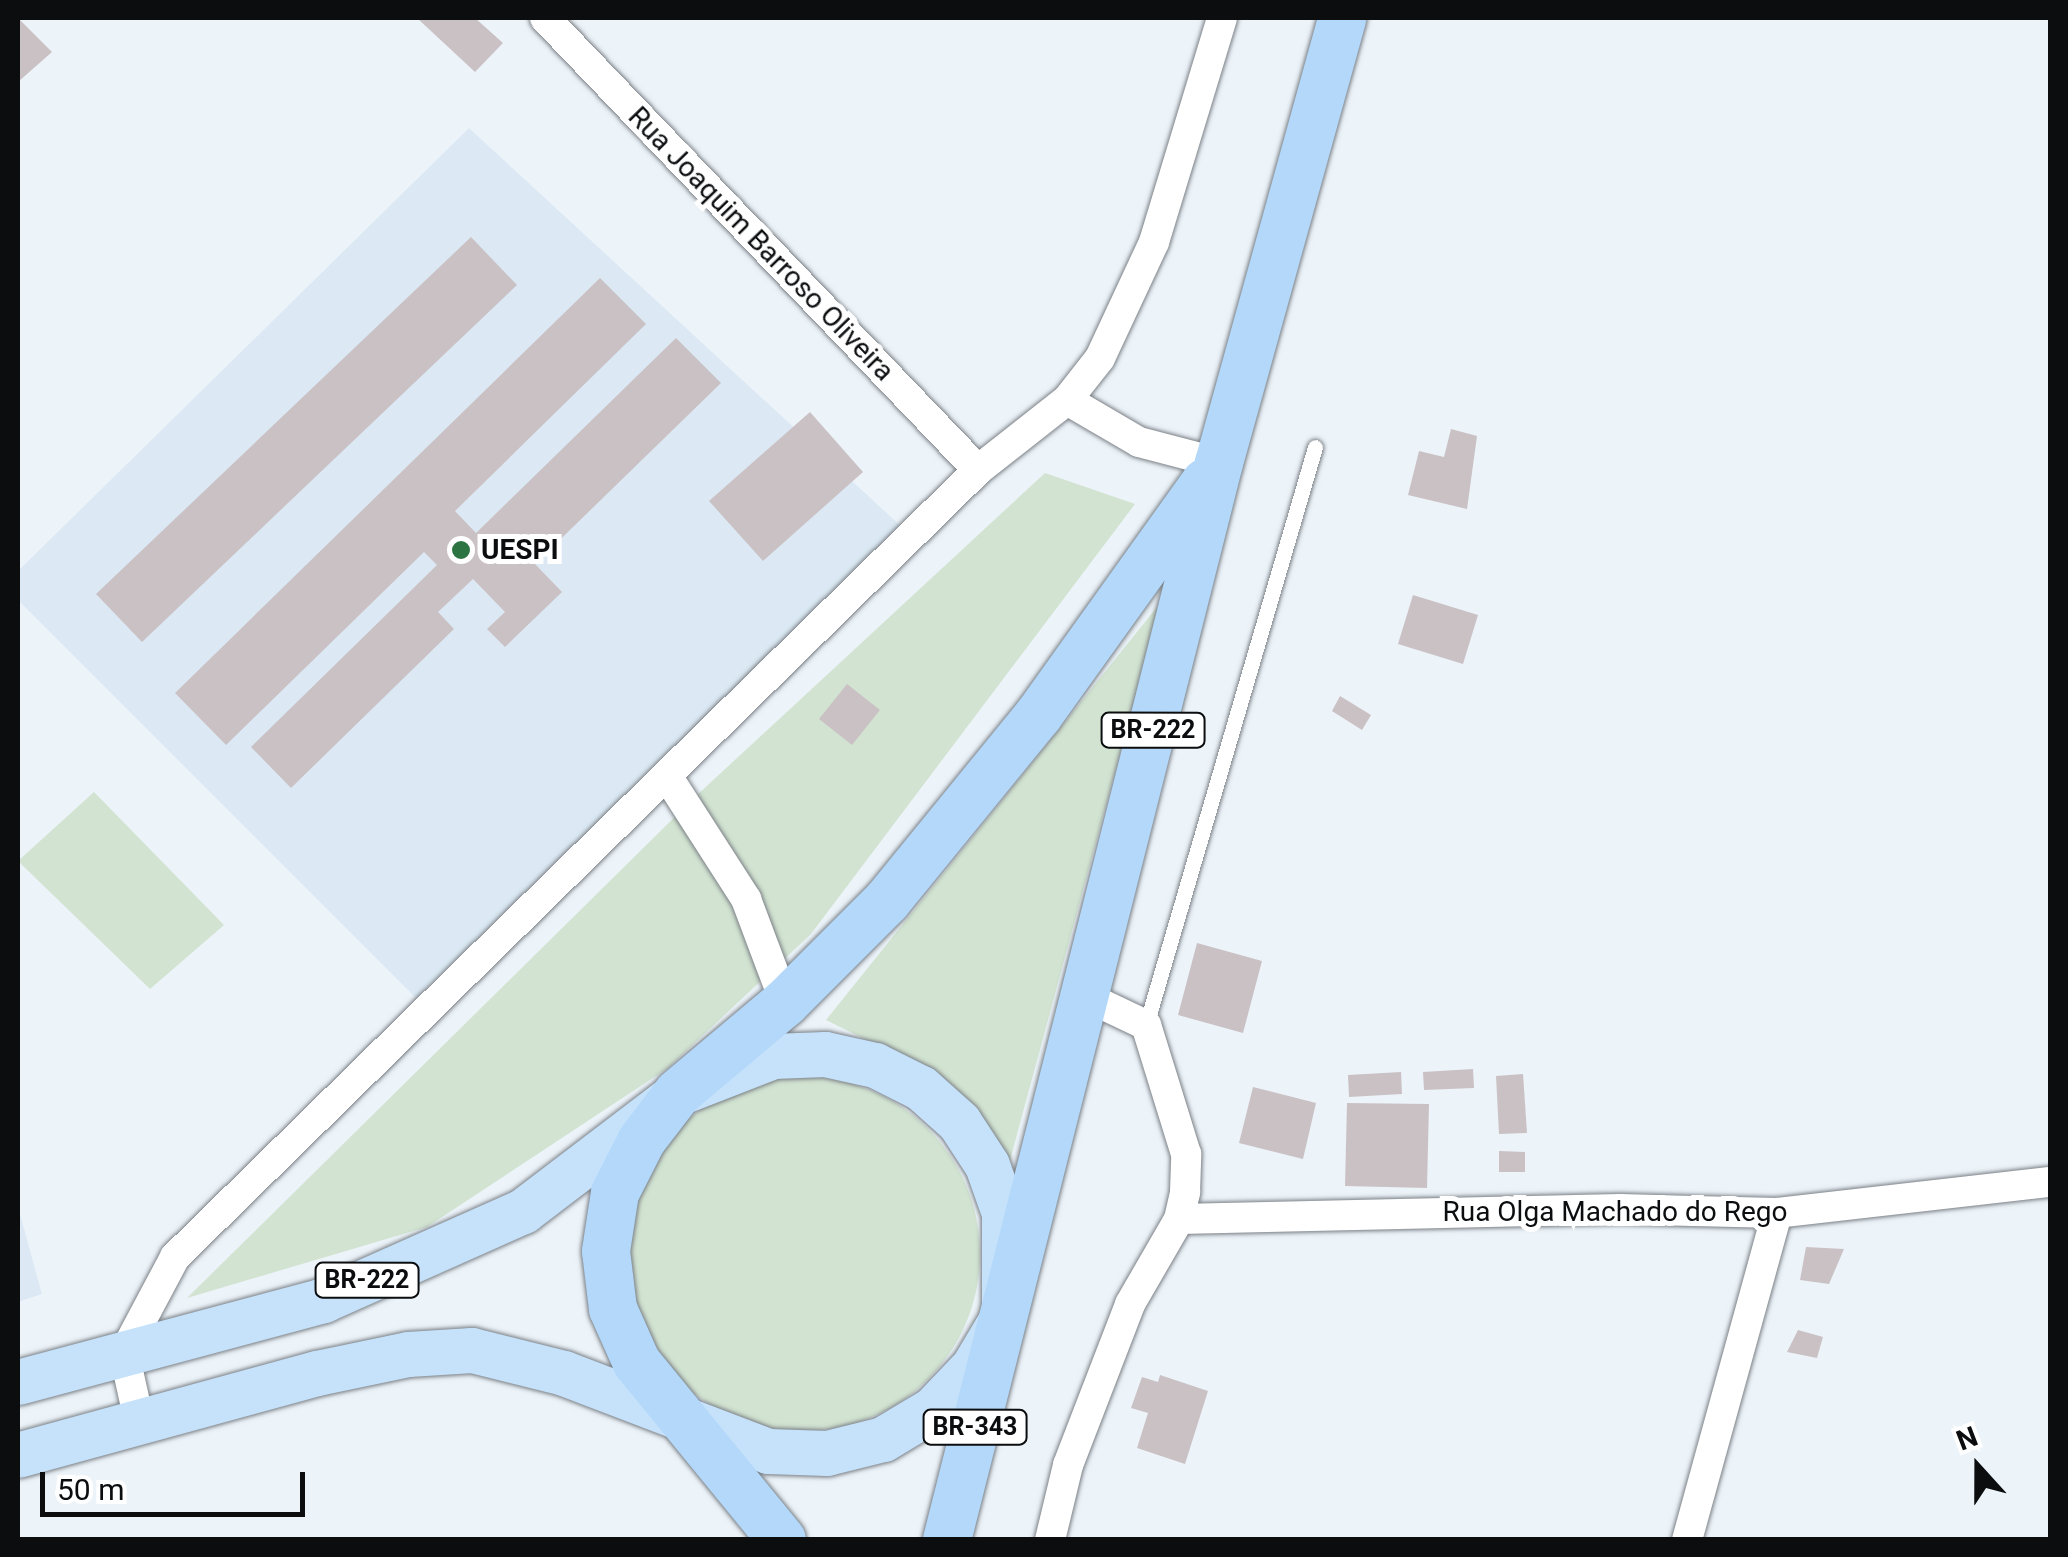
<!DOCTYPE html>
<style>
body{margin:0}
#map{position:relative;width:2068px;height:1557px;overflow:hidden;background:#ecf3f9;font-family:Roboto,sans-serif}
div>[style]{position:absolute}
.built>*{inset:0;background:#dce9f4}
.green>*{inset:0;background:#d2e3d1}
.round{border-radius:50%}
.building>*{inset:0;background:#cac1c4}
.roads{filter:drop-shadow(0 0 2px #7b8186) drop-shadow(0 0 2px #7b8186)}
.service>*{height:15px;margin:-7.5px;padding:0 7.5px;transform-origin:7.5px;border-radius:7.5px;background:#fff}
.minor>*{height:30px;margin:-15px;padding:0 15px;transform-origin:15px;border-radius:15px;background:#fff}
.primary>*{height:45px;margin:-22.5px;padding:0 22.5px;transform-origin:22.5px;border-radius:22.5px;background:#c6e2fb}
.trunk>*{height:48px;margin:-24px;padding:0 24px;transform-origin:24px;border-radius:24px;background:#b3d8fa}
.dots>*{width:28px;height:28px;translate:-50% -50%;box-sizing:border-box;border:5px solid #fff;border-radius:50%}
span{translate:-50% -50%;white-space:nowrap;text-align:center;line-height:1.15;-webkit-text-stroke:10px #fff;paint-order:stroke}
.shield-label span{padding:2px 8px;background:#fff;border:2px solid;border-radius:8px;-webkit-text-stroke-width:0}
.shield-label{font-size:25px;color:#0b0d0f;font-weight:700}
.street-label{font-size:28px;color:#0b0d0f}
.poi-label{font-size:28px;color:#0b0d0f;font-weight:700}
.left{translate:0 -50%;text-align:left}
.frame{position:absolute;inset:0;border:20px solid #0b0d0f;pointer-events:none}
.north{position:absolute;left:1928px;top:1417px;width:100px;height:100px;-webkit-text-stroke:8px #fff;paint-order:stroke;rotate:339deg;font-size:28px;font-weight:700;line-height:40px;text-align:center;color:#0b0d0f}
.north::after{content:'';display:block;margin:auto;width:35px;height:45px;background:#0b0d0f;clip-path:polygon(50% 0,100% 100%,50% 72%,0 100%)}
.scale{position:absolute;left:40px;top:1472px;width:265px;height:45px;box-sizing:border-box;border:5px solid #0b0d0f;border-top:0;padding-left:12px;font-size:30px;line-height:35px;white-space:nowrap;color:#0b0d0f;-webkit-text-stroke:8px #fff;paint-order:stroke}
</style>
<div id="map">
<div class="built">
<div style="clip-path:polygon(469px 128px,904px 529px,416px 998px,18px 600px,18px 571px)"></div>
<div style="clip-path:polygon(18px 1207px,42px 1294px,18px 1302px)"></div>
</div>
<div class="green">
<div style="clip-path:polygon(1045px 473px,1135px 504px,811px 934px,668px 1068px,427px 1227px,187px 1298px,696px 796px)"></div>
<div style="clip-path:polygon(1161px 602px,1009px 1164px,943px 1078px,826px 1020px)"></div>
<div style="clip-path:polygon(94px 792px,224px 925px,150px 989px,18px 861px)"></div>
<div class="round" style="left:626px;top:1077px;width:354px;height:354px"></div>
</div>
<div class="building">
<div style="clip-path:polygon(18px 18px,52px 52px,18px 82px)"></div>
<div style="clip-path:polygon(417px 18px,475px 18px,503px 43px,475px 72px)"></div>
<div style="clip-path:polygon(471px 237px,517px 285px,142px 642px,96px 594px)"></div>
<div style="clip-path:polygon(600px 278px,646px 324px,455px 511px,476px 533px,676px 338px,721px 383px,535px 564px,562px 592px,505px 647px,487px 629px,505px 612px,473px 579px,438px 612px,454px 629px,291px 788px,251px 747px,437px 565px,424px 552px,226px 745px,175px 693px)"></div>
<div style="clip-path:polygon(810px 412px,863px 472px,763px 561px,709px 501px)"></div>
<div style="clip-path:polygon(1451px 429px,1477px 436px,1467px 509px,1408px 495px,1419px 451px,1444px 457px)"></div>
<div style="clip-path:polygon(1413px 595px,1478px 615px,1463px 664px,1398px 644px)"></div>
<div style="clip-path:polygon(847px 684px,880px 710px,852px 745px,819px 719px)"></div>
<div style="clip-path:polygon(1340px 696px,1371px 715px,1362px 730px,1332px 711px)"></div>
<div style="clip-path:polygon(1197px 943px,1262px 961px,1243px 1033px,1178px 1015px)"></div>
<div style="clip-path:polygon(1473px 1069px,1474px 1088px,1424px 1090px,1423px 1072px)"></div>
<div style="clip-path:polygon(1401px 1072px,1402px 1094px,1349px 1097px,1348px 1075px)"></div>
<div style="clip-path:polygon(1523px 1074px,1527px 1133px,1499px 1134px,1496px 1076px)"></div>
<div style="clip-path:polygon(1253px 1087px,1316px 1103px,1303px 1159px,1239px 1143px)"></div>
<div style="clip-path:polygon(1347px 1103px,1429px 1104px,1427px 1188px,1345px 1186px)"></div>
<div style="clip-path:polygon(1499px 1151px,1525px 1152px,1525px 1172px,1499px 1172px)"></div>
<div style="clip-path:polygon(1806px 1247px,1844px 1249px,1829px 1284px,1800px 1280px)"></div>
<div style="clip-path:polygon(1798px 1330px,1823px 1337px,1817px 1358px,1787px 1352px)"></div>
<div style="clip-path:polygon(1160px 1375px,1208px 1391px,1185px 1464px,1137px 1448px,1148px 1413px,1131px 1408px,1142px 1377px,1158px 1382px)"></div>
</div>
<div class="roads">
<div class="service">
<div style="left:1146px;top:1025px;width:602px;rotate:-73.7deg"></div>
</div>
<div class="minor">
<div style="left:545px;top:18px;width:626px;rotate:46.23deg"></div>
<div style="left:1067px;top:400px;width:83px;rotate:30.3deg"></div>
<div style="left:1139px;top:442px;width:83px;rotate:14.7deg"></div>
<div style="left:669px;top:779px;width:143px;rotate:57.3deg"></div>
<div style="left:746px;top:899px;width:111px;rotate:69.4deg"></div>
<div style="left:1179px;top:1219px;width:441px;rotate:-1.3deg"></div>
<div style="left:1620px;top:1209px;width:157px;rotate:1.5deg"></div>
<div style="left:1777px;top:1213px;width:275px;rotate:-6.5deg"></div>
<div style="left:140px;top:1425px;width:74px;rotate:-102.5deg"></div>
<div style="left:124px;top:1353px;width:109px;rotate:-62deg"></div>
<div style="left:175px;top:1257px;width:1124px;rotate:-44.42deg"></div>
<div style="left:978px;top:470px;width:113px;rotate:-38.2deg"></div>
<div style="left:1067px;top:400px;width:53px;rotate:-51.8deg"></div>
<div style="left:1100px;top:358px;width:128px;rotate:-65deg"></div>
<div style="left:1154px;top:242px;width:234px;rotate:-73.1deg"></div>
<div style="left:1050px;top:1540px;width:77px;rotate:-76.5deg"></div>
<div style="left:1068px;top:1465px;width:173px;rotate:-68.9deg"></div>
<div style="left:1130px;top:1304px;width:98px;rotate:-60deg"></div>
<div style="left:1179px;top:1219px;width:28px;rotate:-77deg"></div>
<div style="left:1185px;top:1192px;width:38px;rotate:-88deg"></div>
<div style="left:1186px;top:1154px;width:135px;rotate:-107.2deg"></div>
<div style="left:1146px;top:1025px;width:65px;rotate:-154.6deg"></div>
<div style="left:1687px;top:1540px;width:339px;rotate:-74.6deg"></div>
</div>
<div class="primary">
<div style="left:18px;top:1382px;width:316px;rotate:-15deg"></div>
<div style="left:323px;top:1300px;width:219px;rotate:-24deg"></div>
<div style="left:523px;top:1211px;width:195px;rotate:-37.3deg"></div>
<div style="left:678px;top:1093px;width:102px;rotate:-21.3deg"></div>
<div style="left:773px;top:1056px;width:52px;rotate:-2.2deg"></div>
<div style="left:825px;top:1054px;width:51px;rotate:12.4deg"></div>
<div style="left:875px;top:1065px;width:51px;rotate:26.6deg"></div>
<div style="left:921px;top:1088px;width:51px;rotate:41.8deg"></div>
<div style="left:959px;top:1122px;width:51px;rotate:56.9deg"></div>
<div style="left:987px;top:1165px;width:51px;rotate:70.5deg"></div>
<div style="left:1004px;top:1213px;width:102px;rotate:90deg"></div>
<div style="left:1004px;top:1315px;width:61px;rotate:120.8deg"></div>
<div style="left:973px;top:1367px;width:58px;rotate:133.6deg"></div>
<div style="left:933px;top:1409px;width:58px;rotate:149deg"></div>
<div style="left:883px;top:1439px;width:58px;rotate:166deg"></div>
<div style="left:827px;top:1453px;width:59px;rotate:-178.1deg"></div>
<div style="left:768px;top:1451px;width:218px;rotate:-159.1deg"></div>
<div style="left:564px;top:1373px;width:95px;rotate:-166deg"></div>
<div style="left:472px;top:1350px;width:64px;rotate:176.4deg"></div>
<div style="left:408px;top:1354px;width:93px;rotate:168.2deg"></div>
<div style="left:317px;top:1373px;width:310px;rotate:164.7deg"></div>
</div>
<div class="trunk">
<div style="left:782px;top:1540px;width:229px;rotate:-129.3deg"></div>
<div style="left:637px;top:1363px;width:59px;rotate:-114deg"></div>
<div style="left:613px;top:1309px;width:58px;rotate:-96.9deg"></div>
<div style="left:606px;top:1251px;width:59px;rotate:-81.2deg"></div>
<div style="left:615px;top:1193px;width:59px;rotate:-63deg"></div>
<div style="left:642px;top:1140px;width:59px;rotate:-52.5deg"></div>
<div style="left:678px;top:1093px;width:140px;rotate:-40.1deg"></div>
<div style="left:785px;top:1003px;width:144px;rotate:-45deg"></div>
<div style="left:887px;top:901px;width:239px;rotate:-50.8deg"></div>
<div style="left:1038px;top:716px;width:287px;rotate:-54.4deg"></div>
<div style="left:947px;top:1540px;width:1111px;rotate:-75.83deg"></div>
<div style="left:1219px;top:463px;width:462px;rotate:-74.5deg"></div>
</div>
</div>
<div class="dots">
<div style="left:461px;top:550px;background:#2c7543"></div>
</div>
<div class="shield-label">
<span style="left:1153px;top:730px">BR-222</span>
<span style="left:367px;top:1280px">BR-222</span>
<span style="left:975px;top:1427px">BR-343</span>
</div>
<div class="street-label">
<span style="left:761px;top:244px;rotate:46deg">Rua Joaquim Barroso Oliveira</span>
<span style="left:1615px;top:1212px">Rua Olga Machado do Rego</span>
</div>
<div class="poi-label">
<span class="left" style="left:481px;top:550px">UESPI</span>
</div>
<div class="frame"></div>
<div class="north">N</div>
<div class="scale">50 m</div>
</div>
